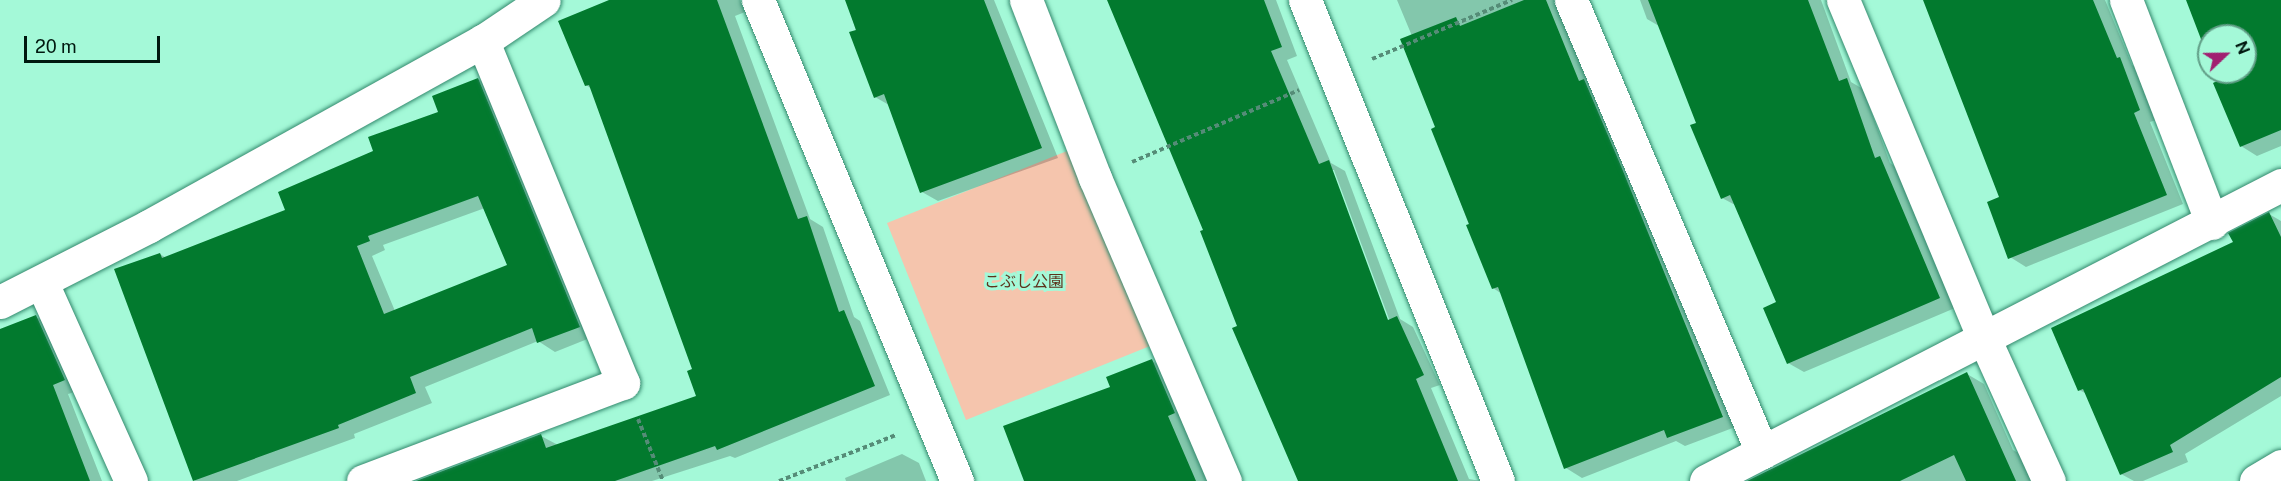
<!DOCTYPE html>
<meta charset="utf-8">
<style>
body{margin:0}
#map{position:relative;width:2281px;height:481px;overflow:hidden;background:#a4f9d8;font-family:"Public Sans","Noto Sans JP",sans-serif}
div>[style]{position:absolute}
.green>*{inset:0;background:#f5c5ad}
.shadow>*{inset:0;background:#0003}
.building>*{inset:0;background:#027a2e}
.path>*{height:4px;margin-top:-2px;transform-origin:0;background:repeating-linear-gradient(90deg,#558c77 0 4.5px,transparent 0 7.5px)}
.roads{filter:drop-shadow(0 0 2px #33896d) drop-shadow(0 0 2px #33896d)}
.minor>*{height:33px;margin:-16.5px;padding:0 16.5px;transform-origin:16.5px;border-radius:16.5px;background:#fff}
.tertiary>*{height:33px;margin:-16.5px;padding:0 16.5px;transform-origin:16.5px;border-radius:16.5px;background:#fff}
span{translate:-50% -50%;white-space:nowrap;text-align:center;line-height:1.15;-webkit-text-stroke:6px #a4f9d8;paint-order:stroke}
.park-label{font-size:16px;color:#5d331c}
.north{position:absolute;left:2197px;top:24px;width:60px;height:60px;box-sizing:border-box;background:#a4f9d8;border:2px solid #629f88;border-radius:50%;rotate:68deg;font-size:16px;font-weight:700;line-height:24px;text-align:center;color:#00180f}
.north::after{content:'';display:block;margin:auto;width:21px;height:27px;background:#a12071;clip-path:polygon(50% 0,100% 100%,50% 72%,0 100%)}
.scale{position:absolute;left:24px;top:36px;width:136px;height:27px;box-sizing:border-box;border:3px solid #00180f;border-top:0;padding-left:8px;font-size:18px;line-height:21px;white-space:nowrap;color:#00180f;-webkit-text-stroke:4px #a4f9d8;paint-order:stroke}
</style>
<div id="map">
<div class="green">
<div style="clip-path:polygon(1082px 145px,1160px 342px,966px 420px,887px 223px)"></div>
</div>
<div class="shadow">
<div style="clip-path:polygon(613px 0,740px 0,745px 12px,735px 16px,810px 219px,823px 227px,854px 317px,860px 321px,890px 395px,735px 458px,730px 456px,652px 481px,421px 481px,541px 436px,558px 445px,698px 397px,694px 370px,592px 89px,586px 85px)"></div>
<div style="clip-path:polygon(847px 0,994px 0,1058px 158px,938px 201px,922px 192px,889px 105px,875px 97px)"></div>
<div style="clip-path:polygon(evenodd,1109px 0,1276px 0,1297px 56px,1287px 60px,1331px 163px,1345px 171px,1400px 319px,1413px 327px,1440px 385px,1431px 388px,1469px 479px,1481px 481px,1300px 481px,1205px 230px,1109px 0,1331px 170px,1334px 170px,1392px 327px,1389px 328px,1331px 170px)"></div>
<div style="clip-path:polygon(1397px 0,1555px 0,1738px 426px,1685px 446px,1676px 441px,1582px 478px,1566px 468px,1502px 294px,1493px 288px,1433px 130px,1437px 128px,1412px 36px)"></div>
<div style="clip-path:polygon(1640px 0,1821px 0,1851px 82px,1863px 89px,1890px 163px,1896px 167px,1955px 308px,1804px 372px,1788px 363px,1778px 303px,1737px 206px,1722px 198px,1698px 124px,1659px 26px,1647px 19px)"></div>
<div style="clip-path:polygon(1924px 0,2105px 0,2132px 65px,2137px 68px,2156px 120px,2150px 122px,2183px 204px,2026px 267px,2010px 257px,2001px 198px)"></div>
<div style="clip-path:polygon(2188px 0,2281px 0,2281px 146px,2257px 156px,2241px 146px,2215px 72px,2245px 72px,2245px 36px,2209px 36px,2209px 55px)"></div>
<div style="clip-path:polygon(evenodd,478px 79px,494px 89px,595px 336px,555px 352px,538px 341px,425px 387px,432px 403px,354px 434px,355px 438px,237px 481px,195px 481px,116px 270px,160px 254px,166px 258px,287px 211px,440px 113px,478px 79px,485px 208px,509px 266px,395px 311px,372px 256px,385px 250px,383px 245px,485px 208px)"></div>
<div style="clip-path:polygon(2269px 214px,2281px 221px,2281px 396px,2185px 454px,2188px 462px,2143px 481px,2134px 481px,2121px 474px,2087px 394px,2079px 390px)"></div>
<div style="clip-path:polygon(36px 317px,52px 326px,81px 390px,68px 394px,102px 481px,0 481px,0 332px)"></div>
<div style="clip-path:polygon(1152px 361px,1169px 370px,1207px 481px,1026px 481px,1112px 388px)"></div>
<div style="clip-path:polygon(1967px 374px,1984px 384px,2013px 450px,2024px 456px,2036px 481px,1753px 481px)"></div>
<div style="clip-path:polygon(902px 454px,919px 463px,926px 481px,846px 481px,845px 478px)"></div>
</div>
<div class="building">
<div style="clip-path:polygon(609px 0,717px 0,798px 219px,807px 216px,839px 312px,844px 310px,875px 386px,717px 450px,715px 446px,615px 481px,416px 481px,541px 434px,546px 448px,696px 396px,687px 371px,692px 369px,589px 85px,585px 86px,558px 21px)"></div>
<div style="clip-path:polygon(845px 0,984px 0,1042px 148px,920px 193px,884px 94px,874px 98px,849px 32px,856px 30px)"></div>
<div style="clip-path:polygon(1107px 0,1264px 0,1282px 47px,1271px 51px,1319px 164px,1329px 160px,1388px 320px,1397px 316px,1424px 375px,1416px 379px,1458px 481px,1298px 481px,1232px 328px,1237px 326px,1200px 231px,1203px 230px)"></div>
<div style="clip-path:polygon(1524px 0,1546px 0,1579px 81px,1584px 79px,1621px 166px,1723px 417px,1667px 438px,1664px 430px,1564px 469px,1498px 287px,1492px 289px,1466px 225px,1469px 224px,1431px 129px,1435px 127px,1400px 39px,1456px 17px,1460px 26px)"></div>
<div style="clip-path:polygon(1648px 0,1808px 0,1839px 81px,1847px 78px,1875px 158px,1880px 156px,1940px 298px,1787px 364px,1763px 308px,1776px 302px,1730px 195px,1721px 199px,1690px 125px,1696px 123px)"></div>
<div style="clip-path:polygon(1923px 0,2093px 0,2117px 58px,2120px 57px,2140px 110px,2134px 113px,2167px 195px,2008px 259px,1987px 202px,1999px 197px)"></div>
<div style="clip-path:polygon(2186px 0,2281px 0,2281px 130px,2240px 147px,2213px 83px,2217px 81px,2214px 72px,2245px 72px,2245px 36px,2209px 36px,2209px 60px)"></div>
<div style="clip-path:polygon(evenodd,478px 78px,580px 327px,537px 343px,532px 328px,410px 377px,416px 393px,338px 425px,339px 428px,193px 481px,114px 269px,160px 253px,162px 258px,285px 210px,278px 192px,373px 151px,368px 137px,438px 112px,432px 96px,478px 78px,478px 196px,507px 265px,384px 314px,357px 246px,370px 241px,368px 236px,478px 196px)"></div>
<div style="clip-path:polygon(2269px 212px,2281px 237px,2281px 377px,2170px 445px,2173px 452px,2120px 475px,2083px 389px,2078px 391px,2051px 328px,2233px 242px,2228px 233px)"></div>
<div style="clip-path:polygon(36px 315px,65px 380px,53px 385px,90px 481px,0 481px,0 329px)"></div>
<div style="clip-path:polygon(1152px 359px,1175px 413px,1168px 416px,1196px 481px,1024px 481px,1003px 426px,1110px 387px,1106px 377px)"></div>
<div style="clip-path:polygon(1967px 372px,2016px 481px,1966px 481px,1954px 455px,1900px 481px,1747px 481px)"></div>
</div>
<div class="path">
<div style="left:1372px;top:59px;width:152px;rotate:-22.9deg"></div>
<div style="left:1132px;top:162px;width:182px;rotate:-23.3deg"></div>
<div style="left:638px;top:419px;width:67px;rotate:68deg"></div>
<div style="left:779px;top:481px;width:126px;rotate:-21.5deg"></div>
</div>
<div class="roads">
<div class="minor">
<div style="left:758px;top:0;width:521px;rotate:67.52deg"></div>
<div style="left:1026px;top:0;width:191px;rotate:68.8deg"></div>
<div style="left:1095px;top:178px;width:330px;rotate:66.8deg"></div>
<div style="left:1305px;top:0;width:518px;rotate:68.14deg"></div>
<div style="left:1571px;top:0;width:491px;rotate:67.1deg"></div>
<div style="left:1843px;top:0;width:366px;rotate:67.4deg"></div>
<div style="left:1984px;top:338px;width:157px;rotate:65.6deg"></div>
<div style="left:2126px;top:0;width:239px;rotate:68.9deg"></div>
<div style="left:42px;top:283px;width:217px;rotate:65.8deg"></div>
<div style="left:0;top:302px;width:167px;rotate:-27deg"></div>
<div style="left:149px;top:226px;width:382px;rotate:-29deg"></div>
<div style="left:483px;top:41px;width:73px;rotate:-33.9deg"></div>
<div style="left:363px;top:481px;width:278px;rotate:-20.7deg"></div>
<div style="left:623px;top:383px;width:370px;rotate:-112.3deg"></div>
<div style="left:1706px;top:481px;width:647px;rotate:-27.24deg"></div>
</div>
<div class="tertiary">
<div style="left:2256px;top:481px;width:29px;rotate:-31deg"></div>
</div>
</div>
<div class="park-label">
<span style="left:1024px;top:282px">こぶし公園</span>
</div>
<div class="north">N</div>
<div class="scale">20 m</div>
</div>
